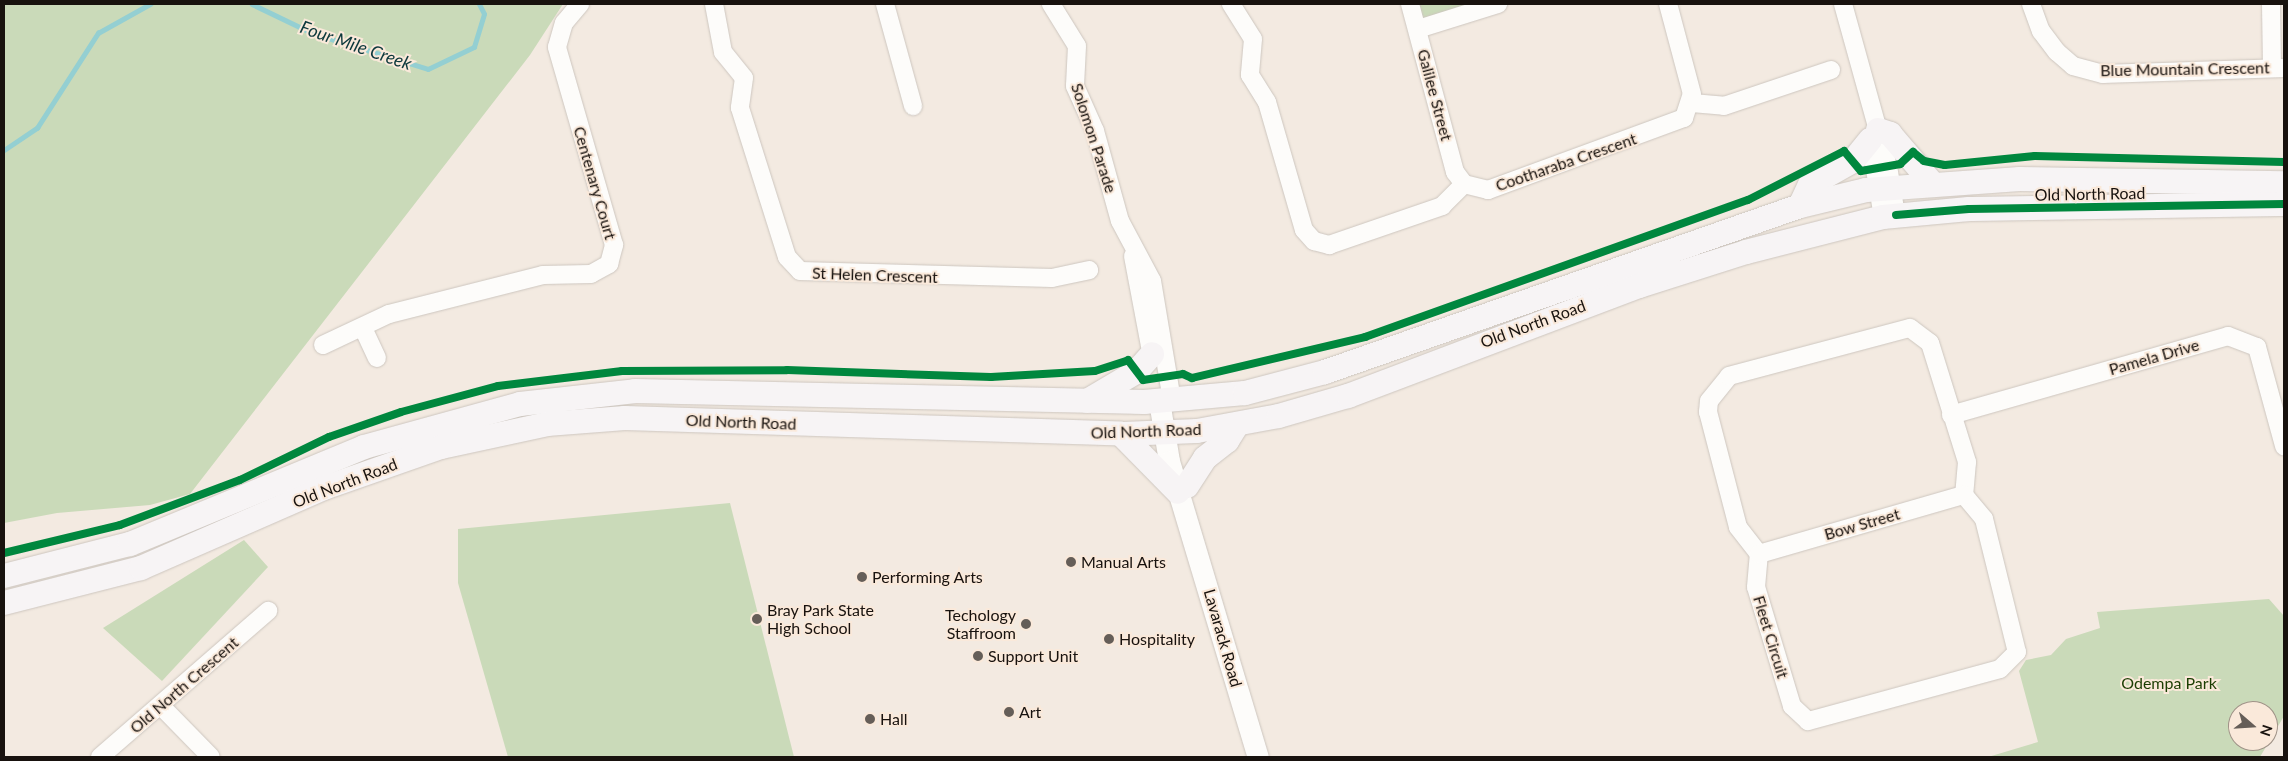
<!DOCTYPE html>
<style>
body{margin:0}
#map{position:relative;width:2288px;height:761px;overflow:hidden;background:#f3eae1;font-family:Lato,sans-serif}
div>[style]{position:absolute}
.green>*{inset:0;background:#cadab9}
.stream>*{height:4.5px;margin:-2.25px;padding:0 2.25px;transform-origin:2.25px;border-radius:2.25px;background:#94cfd2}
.roads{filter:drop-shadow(0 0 1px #cdc6bf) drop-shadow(0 0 1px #cdc6bf)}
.minor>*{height:18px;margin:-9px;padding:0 9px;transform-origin:9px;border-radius:9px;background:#fdfcfa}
.tertiary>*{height:21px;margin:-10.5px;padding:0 10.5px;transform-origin:10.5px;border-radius:10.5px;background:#fdfcfa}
.secondary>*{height:24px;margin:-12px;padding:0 12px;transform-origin:12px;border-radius:12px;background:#f7f4f5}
.cycleway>*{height:8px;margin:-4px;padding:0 4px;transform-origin:4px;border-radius:4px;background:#00873e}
.dots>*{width:14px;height:14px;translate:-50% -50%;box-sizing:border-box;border:2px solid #fae9da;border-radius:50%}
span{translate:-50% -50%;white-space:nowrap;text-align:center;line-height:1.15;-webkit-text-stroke:4px #fae9da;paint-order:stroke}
.street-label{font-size:16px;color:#18120e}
.poi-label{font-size:16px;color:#18120e}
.left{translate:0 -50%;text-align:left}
.right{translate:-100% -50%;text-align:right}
.park-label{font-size:16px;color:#1b3e03}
.water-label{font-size:18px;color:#0c383c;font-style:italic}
.frame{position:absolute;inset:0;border:5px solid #18120e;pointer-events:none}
.north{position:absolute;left:2228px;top:701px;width:50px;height:50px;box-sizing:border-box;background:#fae9da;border:1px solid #a09388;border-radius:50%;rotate:109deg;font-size:14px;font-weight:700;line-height:20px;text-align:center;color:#18120e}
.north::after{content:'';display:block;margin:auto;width:18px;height:22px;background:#655e58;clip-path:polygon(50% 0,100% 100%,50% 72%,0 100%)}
</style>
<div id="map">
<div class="green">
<div style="clip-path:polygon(4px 4px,563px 4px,530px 55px,190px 494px,150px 505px,57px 513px,4px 523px)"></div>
<div style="clip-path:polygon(1415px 4px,1484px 4px,1421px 23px)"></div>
<div style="clip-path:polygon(730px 503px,794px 757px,508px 757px,458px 583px,458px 529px)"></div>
<div style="clip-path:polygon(244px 540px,268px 567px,162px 681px,103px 628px)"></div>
<div style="clip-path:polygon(evenodd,2269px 599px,2284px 616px,2284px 716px,2260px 757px,1988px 757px,2038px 742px,2019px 671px,2026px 660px,2051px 655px,2066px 639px,2100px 628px,2097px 612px,2269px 599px,2238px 711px,2268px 711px,2268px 741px,2238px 741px,2238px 711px)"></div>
</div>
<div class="stream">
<div style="left:252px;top:4px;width:67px;rotate:25.8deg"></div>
<div style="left:312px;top:33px;width:121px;rotate:17.2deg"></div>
<div style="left:428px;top:69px;width:51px;rotate:-25.6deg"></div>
<div style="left:474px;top:47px;width:34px;rotate:-73deg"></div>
<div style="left:484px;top:14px;width:11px;rotate:-117deg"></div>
<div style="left:4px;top:150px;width:40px;rotate:-34deg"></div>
<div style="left:37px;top:128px;width:113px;rotate:-57.3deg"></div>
<div style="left:98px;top:33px;width:60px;rotate:-29.1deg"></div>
</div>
<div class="roads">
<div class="minor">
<div style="left:714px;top:4px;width:49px;rotate:79.4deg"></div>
<div style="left:723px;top:52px;width:33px;rotate:51deg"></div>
<div style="left:744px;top:78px;width:30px;rotate:98deg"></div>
<div style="left:740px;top:108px;width:156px;rotate:72.5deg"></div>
<div style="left:787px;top:257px;width:19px;rotate:47deg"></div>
<div style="left:800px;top:271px;width:252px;rotate:1.6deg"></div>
<div style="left:1052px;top:278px;width:38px;rotate:-12deg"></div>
<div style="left:885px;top:4px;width:106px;rotate:74.6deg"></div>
<div style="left:1051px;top:4px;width:49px;rotate:58.2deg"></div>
<div style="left:1077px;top:46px;width:40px;rotate:92.9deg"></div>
<div style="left:1075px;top:86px;width:49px;rotate:66deg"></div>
<div style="left:1095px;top:131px;width:93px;rotate:74.5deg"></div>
<div style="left:1120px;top:221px;width:68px;rotate:61.9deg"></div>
<div style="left:1152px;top:281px;width:121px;rotate:80.5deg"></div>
<div style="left:1231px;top:4px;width:41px;rotate:57.8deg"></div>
<div style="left:1253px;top:39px;width:36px;rotate:95deg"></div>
<div style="left:1250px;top:75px;width:32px;rotate:58deg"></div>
<div style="left:1267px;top:102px;width:133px;rotate:73.9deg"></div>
<div style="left:1304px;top:230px;width:15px;rotate:48deg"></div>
<div style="left:1314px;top:241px;width:16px;rotate:15deg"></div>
<div style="left:1329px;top:245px;width:120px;rotate:-19deg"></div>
<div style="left:1442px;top:206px;width:31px;rotate:-45deg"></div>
<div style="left:1464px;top:184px;width:25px;rotate:14deg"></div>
<div style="left:1488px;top:190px;width:209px;rotate:-20.2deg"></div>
<div style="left:1684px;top:118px;width:25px;rotate:-72deg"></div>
<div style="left:1692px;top:94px;width:93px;rotate:-104.9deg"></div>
<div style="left:1410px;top:4px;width:174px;rotate:75deg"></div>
<div style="left:1455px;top:172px;width:15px;rotate:53deg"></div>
<div style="left:1843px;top:4px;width:168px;rotate:74.5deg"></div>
<div style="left:1888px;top:166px;width:50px;rotate:80.7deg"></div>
<div style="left:2031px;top:4px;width:29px;rotate:70deg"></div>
<div style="left:2041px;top:31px;width:26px;rotate:53deg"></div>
<div style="left:2057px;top:52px;width:21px;rotate:41deg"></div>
<div style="left:2073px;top:66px;width:31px;rotate:15deg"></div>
<div style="left:2103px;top:74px;width:181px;rotate:-1.9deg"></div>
<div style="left:2271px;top:4px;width:64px;rotate:89.1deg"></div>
<div style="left:1418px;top:29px;width:84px;rotate:-17.4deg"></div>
<div style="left:1692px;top:103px;width:32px;rotate:5deg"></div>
<div style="left:1724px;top:106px;width:113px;rotate:-18.6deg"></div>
<div style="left:1871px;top:146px;width:72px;rotate:80.4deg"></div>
<div style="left:1133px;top:256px;width:92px;rotate:79.3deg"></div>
<div style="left:363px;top:328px;width:33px;rotate:65deg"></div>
<div style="left:1910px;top:328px;width:25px;rotate:37deg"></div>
<div style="left:1930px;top:343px;width:125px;rotate:72.7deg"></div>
<div style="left:1967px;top:462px;width:33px;rotate:95deg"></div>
<div style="left:1964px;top:495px;width:31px;rotate:50deg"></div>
<div style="left:1984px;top:519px;width:137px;rotate:76.1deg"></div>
<div style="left:2017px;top:652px;width:24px;rotate:135deg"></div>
<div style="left:2000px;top:669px;width:199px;rotate:164.8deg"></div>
<div style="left:1808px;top:721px;width:22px;rotate:-137deg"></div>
<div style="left:1792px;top:706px;width:124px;rotate:-106.8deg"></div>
<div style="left:1756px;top:587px;width:33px;rotate:-85deg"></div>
<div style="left:1759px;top:554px;width:34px;rotate:-128deg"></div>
<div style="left:1738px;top:527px;width:119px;rotate:-104.6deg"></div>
<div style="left:1708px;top:412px;width:11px;rotate:-85deg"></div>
<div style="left:1709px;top:401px;width:32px;rotate:-51deg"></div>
<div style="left:1729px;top:376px;width:187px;rotate:-14.9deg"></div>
<div style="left:323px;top:345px;width:73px;rotate:-25.2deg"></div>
<div style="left:389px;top:314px;width:159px;rotate:-14.2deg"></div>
<div style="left:543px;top:275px;width:48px;rotate:-1.2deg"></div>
<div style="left:591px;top:274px;width:21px;rotate:-29deg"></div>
<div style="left:609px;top:264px;width:20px;rotate:-75deg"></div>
<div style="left:614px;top:245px;width:206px;rotate:-106.1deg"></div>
<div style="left:557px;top:47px;width:25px;rotate:-74deg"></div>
<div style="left:564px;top:23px;width:25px;rotate:-50deg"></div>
<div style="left:1951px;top:415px;width:288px;rotate:-15.9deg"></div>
<div style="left:2228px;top:336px;width:31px;rotate:21deg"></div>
<div style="left:2257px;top:347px;width:103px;rotate:74.7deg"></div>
<div style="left:1759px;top:554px;width:213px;rotate:-16.1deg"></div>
<div style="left:161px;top:706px;width:71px;rotate:45.6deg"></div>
<div style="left:100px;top:757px;width:223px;rotate:-41deg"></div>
</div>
<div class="tertiary">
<div style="left:1159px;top:401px;width:61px;rotate:80.5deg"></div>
<div style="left:1169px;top:461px;width:309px;rotate:73.3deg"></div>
</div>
<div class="secondary">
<div style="left:1878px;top:130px;width:13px;rotate:18deg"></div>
<div style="left:1890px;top:134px;width:63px;rotate:49.5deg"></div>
<div style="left:1800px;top:206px;width:23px;rotate:-65deg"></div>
<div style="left:1810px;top:185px;width:49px;rotate:-29.2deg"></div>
<div style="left:1853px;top:161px;width:27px;rotate:-51deg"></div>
<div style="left:1087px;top:401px;width:57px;rotate:-30.6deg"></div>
<div style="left:1136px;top:372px;width:24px;rotate:-48deg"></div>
<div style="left:1121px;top:434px;width:81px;rotate:45.5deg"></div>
<div style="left:1187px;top:486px;width:33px;rotate:-57deg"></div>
<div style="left:1205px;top:458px;width:28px;rotate:-38deg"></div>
<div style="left:1227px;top:441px;width:19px;rotate:-58deg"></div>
<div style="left:4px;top:576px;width:130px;rotate:-14.3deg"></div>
<div style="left:130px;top:544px;width:253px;rotate:-22.5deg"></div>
<div style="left:364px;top:447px;width:162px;rotate:-15.4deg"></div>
<div style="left:520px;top:404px;width:116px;rotate:-6.4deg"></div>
<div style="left:635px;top:391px;width:509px;rotate:1.24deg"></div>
<div style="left:1144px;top:402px;width:101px;rotate:-5.1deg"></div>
<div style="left:1245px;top:393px;width:83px;rotate:-14.7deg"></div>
<div style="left:1325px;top:372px;width:503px;rotate:-19.26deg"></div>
<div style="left:1800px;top:206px;width:68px;rotate:-13.6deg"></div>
<div style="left:1866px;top:190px;width:154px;rotate:-4.1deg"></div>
<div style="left:2020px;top:179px;width:264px;rotate:0.9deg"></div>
<div style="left:4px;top:603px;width:141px;rotate:-14.3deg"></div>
<div style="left:141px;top:568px;width:200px;rotate:-23.6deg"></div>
<div style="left:324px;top:488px;width:124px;rotate:-19.3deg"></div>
<div style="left:441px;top:447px;width:108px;rotate:-12.2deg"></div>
<div style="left:547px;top:424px;width:78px;rotate:-4.4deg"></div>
<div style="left:625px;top:418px;width:496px;rotate:1.8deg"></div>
<div style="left:1121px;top:434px;width:76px;rotate:-2.3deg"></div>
<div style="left:1197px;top:431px;width:83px;rotate:-10.4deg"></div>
<div style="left:1279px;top:416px;width:72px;rotate:-16.2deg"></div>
<div style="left:1348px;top:396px;width:311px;rotate:-20.7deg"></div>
<div style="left:1639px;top:286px;width:112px;rotate:-17.6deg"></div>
<div style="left:1746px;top:252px;width:141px;rotate:-14.3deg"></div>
<div style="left:1883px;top:217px;width:86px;rotate:-5.3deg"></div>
<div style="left:1969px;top:209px;width:315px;rotate:-0.9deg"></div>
</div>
</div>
<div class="cycleway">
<div style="left:1896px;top:215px;width:73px;rotate:-4.7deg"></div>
<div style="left:1969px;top:209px;width:315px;rotate:-0.9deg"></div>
<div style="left:4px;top:553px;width:119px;rotate:-13.6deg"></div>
<div style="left:120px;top:525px;width:128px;rotate:-20.6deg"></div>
<div style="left:240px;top:480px;width:99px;rotate:-25.8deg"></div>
<div style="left:329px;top:437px;width:76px;rotate:-19.1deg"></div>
<div style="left:401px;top:412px;width:100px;rotate:-15deg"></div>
<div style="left:498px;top:386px;width:125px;rotate:-6.9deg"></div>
<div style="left:622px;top:371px;width:165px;rotate:-0.3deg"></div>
<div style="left:787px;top:370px;width:204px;rotate:2deg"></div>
<div style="left:991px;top:377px;width:104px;rotate:-3.3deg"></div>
<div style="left:1095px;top:371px;width:35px;rotate:-18deg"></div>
<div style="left:1128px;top:360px;width:25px;rotate:53deg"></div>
<div style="left:1143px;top:380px;width:40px;rotate:-8.5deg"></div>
<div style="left:1183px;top:374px;width:10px;rotate:24deg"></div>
<div style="left:1192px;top:378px;width:178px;rotate:-13.3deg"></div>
<div style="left:1365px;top:337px;width:407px;rotate:-19.7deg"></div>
<div style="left:1748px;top:200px;width:108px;rotate:-27deg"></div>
<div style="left:1844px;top:151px;width:26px;rotate:50deg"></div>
<div style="left:1861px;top:171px;width:40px;rotate:-10deg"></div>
<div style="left:1900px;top:164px;width:18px;rotate:-43deg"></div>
<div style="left:1913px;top:152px;width:14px;rotate:39deg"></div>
<div style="left:1924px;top:161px;width:21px;rotate:11deg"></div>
<div style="left:1945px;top:165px;width:90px;rotate:-5.7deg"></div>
<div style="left:2035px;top:156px;width:249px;rotate:1.4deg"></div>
</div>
<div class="dots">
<div style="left:1071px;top:562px;background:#655e58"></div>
<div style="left:862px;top:577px;background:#655e58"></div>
<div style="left:757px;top:619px;background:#655e58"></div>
<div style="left:1026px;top:624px;background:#655e58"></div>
<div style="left:1109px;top:639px;background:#655e58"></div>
<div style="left:978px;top:656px;background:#655e58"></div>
<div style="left:1009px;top:712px;background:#655e58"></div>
<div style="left:870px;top:719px;background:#655e58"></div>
</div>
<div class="street-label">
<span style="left:2185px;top:69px;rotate:-1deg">Blue Mountain Crescent</span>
<span style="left:1435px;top:95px;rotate:75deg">Galilee Street</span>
<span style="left:1094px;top:138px;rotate:72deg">Solomon Parade</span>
<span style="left:1566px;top:162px;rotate:-19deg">Cootharaba Crescent</span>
<span style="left:595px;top:183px;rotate:74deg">Centenary Court</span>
<span style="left:2090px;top:194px;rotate:-1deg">Old North Road</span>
<span style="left:875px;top:275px;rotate:2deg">St Helen Crescent</span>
<span style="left:1533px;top:324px;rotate:-20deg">Old North Road</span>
<span style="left:2154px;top:357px;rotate:-16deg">Pamela Drive</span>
<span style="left:741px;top:422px;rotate:2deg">Old North Road</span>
<span style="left:1146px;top:431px;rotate:-2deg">Old North Road</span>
<span style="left:345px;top:483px;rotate:-21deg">Old North Road</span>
<span style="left:1862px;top:524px;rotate:-16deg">Bow Street</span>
<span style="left:1771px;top:637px;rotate:73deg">Fleet Circuit</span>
<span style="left:1223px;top:638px;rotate:74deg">Lavarack Road</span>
<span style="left:184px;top:685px;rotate:-41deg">Old North Crescent</span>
</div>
<div class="poi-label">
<span class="left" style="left:1081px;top:562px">Manual Arts</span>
<span class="left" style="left:872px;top:577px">Performing Arts</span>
<span class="left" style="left:767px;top:619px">Bray Park State<br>High School</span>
<span class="right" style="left:1016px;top:624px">Techology<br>Staffroom</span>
<span class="left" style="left:1119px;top:639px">Hospitality</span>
<span class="left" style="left:988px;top:656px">Support Unit</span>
<span class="left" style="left:1019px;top:712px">Art</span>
<span class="left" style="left:880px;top:719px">Hall</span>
</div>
<div class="park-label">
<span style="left:2169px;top:683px">Odempa Park</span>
</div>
<div class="water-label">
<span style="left:356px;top:45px;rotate:19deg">Four Mile Creek</span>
</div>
<div class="frame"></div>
<div class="north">N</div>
</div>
